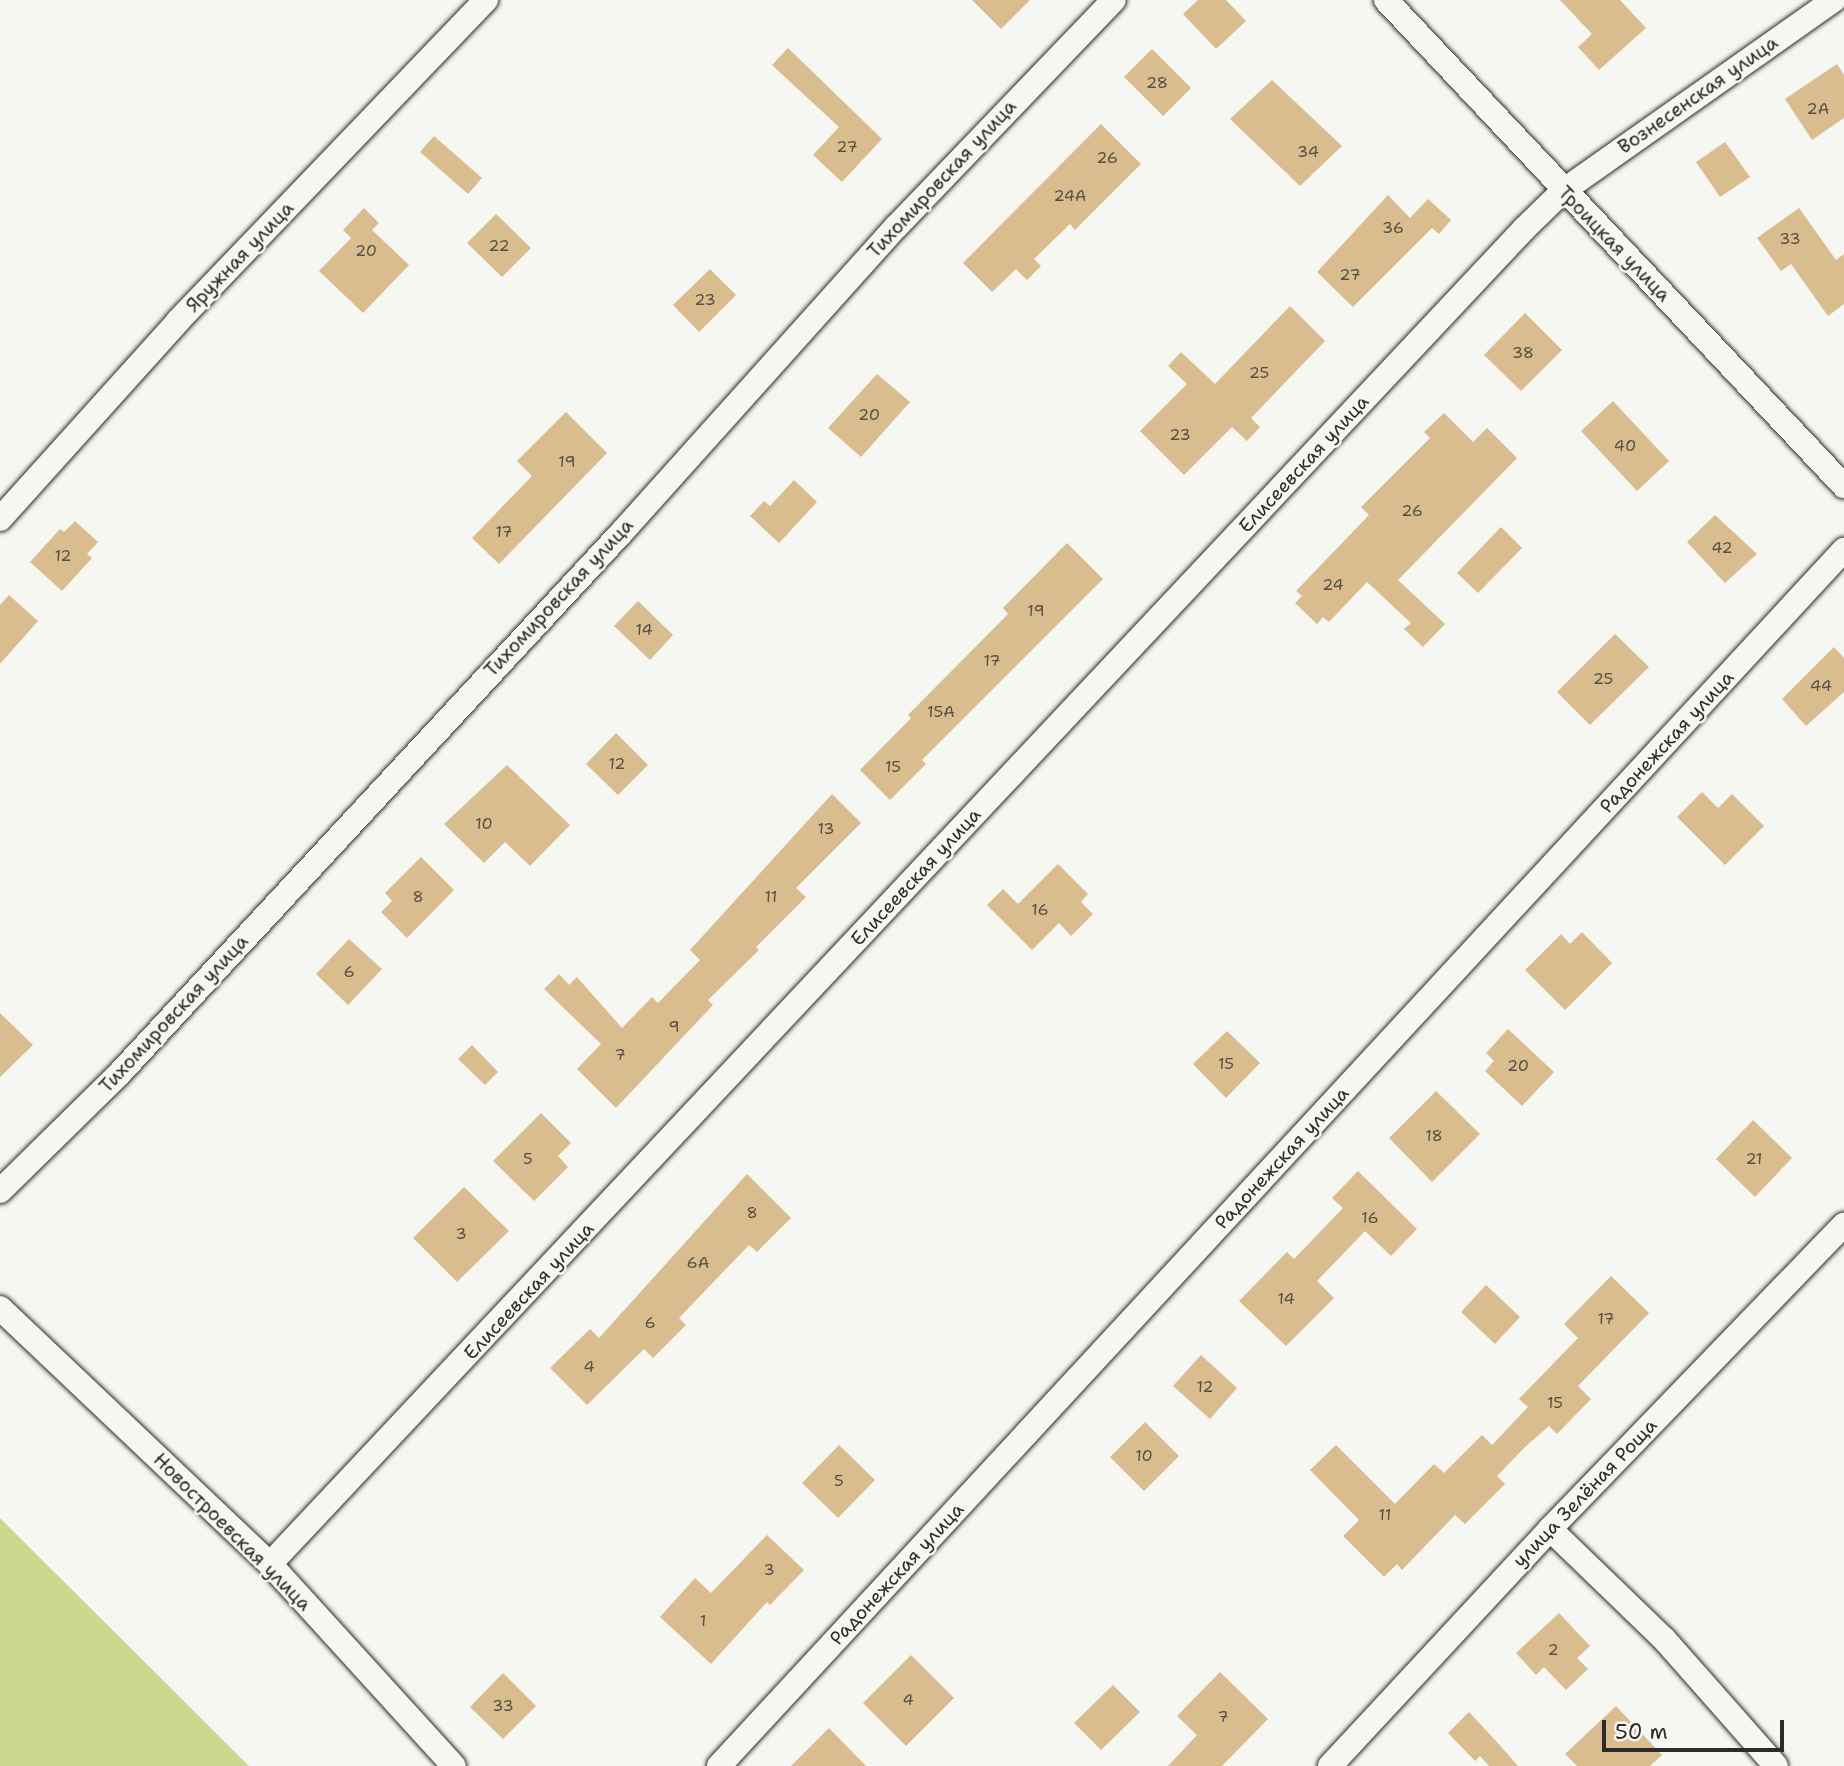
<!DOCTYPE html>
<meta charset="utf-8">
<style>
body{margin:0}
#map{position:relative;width:1844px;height:1766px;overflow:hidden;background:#f6f6f2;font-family:"Shantell Sans",sans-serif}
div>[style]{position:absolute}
.green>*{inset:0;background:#cad98d}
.building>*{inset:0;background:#d9bd8e}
.roads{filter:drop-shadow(0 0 2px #2b2b2b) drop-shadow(0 0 2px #2b2b2b)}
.minor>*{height:24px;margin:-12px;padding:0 12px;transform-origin:12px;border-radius:12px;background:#f6f6f2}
span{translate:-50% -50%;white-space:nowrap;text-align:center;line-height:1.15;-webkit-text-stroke:5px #f6f6f2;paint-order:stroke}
.number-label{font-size:16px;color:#565044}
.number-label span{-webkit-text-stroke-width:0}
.street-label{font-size:19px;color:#2b2b2b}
.scale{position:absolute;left:1602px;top:1720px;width:182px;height:32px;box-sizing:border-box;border:4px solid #2b2b2b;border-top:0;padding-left:9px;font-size:21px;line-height:24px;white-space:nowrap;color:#2b2b2b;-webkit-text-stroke:5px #f6f6f2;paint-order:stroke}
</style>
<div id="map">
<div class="green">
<div style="clip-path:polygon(0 1518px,249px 1766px,0 1766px)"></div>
</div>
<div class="building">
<div style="clip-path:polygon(972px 0,1030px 0,1001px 29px)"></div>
<div style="clip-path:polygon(1198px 0,1226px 0,1246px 21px,1216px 49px,1183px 14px)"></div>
<div style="clip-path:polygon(1560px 0,1620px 0,1646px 28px,1599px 70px,1578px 47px,1592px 34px)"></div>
<div style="clip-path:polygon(788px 48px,882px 139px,842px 182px,813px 155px,839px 127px,772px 65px)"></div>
<div style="clip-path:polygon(1152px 49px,1191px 88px,1163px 116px,1124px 77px)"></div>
<div style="clip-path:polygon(1837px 64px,1844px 75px,1844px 118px,1812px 140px,1785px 99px)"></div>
<div style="clip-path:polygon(1272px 80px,1342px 146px,1300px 186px,1230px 119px)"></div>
<div style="clip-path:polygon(1101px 124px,1141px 164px,1075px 230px,1070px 224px,1034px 259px,1041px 266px,1027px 280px,1016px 269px,992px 292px,963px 263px)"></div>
<div style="clip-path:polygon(434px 136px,482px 178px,468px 194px,420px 152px)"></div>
<div style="clip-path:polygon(1725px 142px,1750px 177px,1720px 197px,1696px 162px)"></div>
<div style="clip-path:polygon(1388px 195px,1410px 218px,1428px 199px,1451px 220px,1439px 234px,1432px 228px,1353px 307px,1317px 272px)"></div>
<div style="clip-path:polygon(364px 208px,379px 223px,372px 230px,409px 265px,363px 313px,319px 271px,351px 238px,343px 230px)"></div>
<div style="clip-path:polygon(1799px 208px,1836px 260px,1844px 254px,1844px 304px,1828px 316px,1791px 264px,1781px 271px,1757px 238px)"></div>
<div style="clip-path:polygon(496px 214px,531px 248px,502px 277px,467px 243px)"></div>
<div style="clip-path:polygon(710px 269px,736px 295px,699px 332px,673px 305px)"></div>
<div style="clip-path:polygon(1290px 306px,1325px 341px,1251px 418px,1260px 427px,1247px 441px,1232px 427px,1184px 475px,1140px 431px,1187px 384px,1168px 366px,1181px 352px,1215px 384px)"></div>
<div style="clip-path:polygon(1525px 313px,1562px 350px,1521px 391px,1484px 355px)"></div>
<div style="clip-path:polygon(877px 374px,910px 402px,861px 457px,828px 428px)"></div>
<div style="clip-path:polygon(1613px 401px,1669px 461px,1637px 491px,1581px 431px)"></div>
<div style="clip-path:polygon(566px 412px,607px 453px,499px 564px,472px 538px,532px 476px,517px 461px)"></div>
<div style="clip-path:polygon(1444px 413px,1473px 442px,1487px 428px,1517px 458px,1398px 580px,1445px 624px,1423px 647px,1404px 629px,1411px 623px,1367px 582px,1329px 622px,1323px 617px,1317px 624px,1295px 603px,1302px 596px,1296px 591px,1369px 515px,1361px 507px,1430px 438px,1424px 432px)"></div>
<div style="clip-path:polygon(794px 480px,817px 502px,779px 543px,750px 516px,764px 501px,770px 506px)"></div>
<div style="clip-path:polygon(1715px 515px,1757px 554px,1725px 583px,1687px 542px)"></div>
<div style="clip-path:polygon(75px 521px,98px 542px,87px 554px,92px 558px,62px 591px,30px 562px,60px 529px,64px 532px)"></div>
<div style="clip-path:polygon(1501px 527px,1522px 548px,1478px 593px,1457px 573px)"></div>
<div style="clip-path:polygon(1067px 543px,1103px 579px,922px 760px,926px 764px,890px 800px,860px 770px,911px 718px,908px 715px,1008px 614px,1003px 608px)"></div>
<div style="clip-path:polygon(9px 595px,38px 621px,0 664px,0 605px)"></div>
<div style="clip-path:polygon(638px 601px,673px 635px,650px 660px,614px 626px)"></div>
<div style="clip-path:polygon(1615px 634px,1649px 667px,1590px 725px,1557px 692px)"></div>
<div style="clip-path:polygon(1834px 647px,1844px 658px,1844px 692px,1806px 726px,1782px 699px)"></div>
<div style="clip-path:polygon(616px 733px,648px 765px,618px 795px,586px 764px)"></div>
<div style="clip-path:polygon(507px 765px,570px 825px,530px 866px,505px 842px,484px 863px,444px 824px)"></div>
<div style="clip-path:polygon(1702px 792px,1718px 808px,1732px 794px,1764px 826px,1725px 865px,1677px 817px)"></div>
<div style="clip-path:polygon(832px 794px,861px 823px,796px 888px,806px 897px,756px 947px,759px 950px,708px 1000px,713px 1005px,616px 1108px,577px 1069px,601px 1044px,544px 989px,559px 974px,569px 985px,577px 977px,622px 1028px,652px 997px,658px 1003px,700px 960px,690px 950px)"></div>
<div style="clip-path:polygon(421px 857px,454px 890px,407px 938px,381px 912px,392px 901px,385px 893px)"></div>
<div style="clip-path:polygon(1058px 864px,1088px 894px,1081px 902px,1093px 914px,1071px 936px,1059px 923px,1032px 950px,987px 905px,1003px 889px,1018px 904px)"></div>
<div style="clip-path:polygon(1582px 932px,1612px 963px,1565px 1010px,1525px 970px,1561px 934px,1570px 944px)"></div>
<div style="clip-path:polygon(349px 939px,382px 969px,348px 1005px,316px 974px)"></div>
<div style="clip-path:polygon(0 1013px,33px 1045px,0 1077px)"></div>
<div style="clip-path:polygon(1508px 1029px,1554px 1072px,1522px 1106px,1485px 1071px,1494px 1061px,1486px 1053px)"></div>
<div style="clip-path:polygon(1227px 1031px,1260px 1063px,1226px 1098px,1193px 1064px)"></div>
<div style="clip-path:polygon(472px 1045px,498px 1072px,485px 1085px,458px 1059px)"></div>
<div style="clip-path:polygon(1436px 1091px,1480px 1134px,1432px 1182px,1389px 1138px)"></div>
<div style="clip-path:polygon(541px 1113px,571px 1143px,558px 1156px,568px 1167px,534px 1201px,493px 1161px)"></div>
<div style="clip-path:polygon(1753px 1120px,1792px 1158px,1755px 1197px,1716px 1159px)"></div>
<div style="clip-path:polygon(1358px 1171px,1417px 1229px,1391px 1256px,1365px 1231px,1317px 1281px,1334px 1298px,1286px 1346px,1239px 1301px,1287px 1252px,1294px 1259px,1343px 1208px,1332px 1198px)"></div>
<div style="clip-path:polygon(747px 1174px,791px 1218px,757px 1252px,749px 1245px,679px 1318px,686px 1325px,653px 1358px,644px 1349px,587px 1405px,550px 1368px,590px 1329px,599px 1338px)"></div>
<div style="clip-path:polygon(464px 1187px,509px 1231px,457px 1282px,413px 1238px)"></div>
<div style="clip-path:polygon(1611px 1276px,1649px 1313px,1578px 1386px,1591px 1399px,1557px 1434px,1549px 1426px,1525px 1447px,1497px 1476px,1505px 1484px,1465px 1524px,1455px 1515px,1402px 1570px,1397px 1564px,1384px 1577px,1343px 1536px,1359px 1520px,1310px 1470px,1336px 1445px,1395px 1504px,1434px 1464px,1444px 1473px,1482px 1435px,1492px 1445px,1528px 1407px,1519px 1399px,1578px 1338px,1564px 1324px)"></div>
<div style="clip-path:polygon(1486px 1285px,1520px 1317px,1495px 1344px,1461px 1312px)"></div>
<div style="clip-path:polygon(1201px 1355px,1237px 1388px,1210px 1419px,1173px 1386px)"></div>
<div style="clip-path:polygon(1145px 1422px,1179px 1456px,1144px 1491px,1110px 1457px)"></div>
<div style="clip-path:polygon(839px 1445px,875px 1480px,838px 1518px,802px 1483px)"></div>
<div style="clip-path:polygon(767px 1535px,804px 1570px,770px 1605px,767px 1602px,711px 1664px,660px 1617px,695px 1578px,711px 1593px)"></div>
<div style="clip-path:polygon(1559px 1613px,1590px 1646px,1577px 1658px,1588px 1669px,1566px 1690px,1544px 1667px,1536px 1675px,1516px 1653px)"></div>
<div style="clip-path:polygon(911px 1655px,954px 1698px,906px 1746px,863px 1703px)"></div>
<div style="clip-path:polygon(1220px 1672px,1268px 1719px,1222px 1766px,1168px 1766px,1197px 1735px,1177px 1716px)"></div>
<div style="clip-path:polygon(503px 1673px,536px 1706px,503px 1739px,470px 1707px)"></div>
<div style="clip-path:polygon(1113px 1685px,1140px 1712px,1101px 1750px,1074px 1723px)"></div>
<div style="clip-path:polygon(1616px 1706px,1662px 1755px,1650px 1766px,1577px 1766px,1565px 1754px)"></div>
<div style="clip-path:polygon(1469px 1712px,1496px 1741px,1518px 1766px,1489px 1766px,1480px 1756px,1475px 1761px,1448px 1733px)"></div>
<div style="clip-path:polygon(829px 1728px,866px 1766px,791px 1766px)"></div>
</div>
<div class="roads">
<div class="minor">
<div style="left:1386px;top:0;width:668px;rotate:46.7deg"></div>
<div style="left:0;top:519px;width:266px;rotate:-48deg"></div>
<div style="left:178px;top:321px;width:445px;rotate:-46.2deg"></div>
<div style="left:0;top:1191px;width:168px;rotate:-44.5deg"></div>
<div style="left:120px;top:1073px;width:738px;rotate:-47.14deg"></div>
<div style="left:622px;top:532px;width:411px;rotate:-48.1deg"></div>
<div style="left:897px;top:226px;width:313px;rotate:-46.2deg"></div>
<div style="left:0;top:1308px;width:372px;rotate:43.5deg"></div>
<div style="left:270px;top:1564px;width:273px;rotate:47.7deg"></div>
<div style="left:1550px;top:1529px;width:158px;rotate:44deg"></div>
<div style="left:1664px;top:1639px;width:169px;rotate:48.6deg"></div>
<div style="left:270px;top:1564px;width:1833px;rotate:-46.79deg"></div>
<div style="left:1525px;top:228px;width:53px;rotate:-44.2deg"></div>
<div style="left:1563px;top:191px;width:332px;rotate:-35.2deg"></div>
<div style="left:719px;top:1766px;width:1657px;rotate:-47.23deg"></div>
<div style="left:1330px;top:1766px;width:323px;rotate:-47.1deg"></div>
<div style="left:1550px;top:1529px;width:423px;rotate:-46deg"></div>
</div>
</div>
<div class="number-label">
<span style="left:1157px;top:83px">28</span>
<span style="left:1818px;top:109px">2А</span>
<span style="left:847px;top:147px">27</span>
<span style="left:1308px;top:152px">34</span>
<span style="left:1107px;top:158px">26</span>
<span style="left:1070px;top:196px">24А</span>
<span style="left:1393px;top:228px">36</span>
<span style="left:1790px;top:239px">33</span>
<span style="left:499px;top:246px">22</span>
<span style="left:366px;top:251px">20</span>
<span style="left:1350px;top:275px">27</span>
<span style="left:705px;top:300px">23</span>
<span style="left:1523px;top:353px">38</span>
<span style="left:1259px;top:373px">25</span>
<span style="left:869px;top:415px">20</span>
<span style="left:1180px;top:435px">23</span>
<span style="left:1625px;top:446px">40</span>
<span style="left:567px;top:462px">19</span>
<span style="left:1412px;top:511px">26</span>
<span style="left:504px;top:532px">17</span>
<span style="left:1722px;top:548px">42</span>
<span style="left:63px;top:556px">12</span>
<span style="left:1333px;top:585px">24</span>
<span style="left:1036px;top:611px">19</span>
<span style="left:644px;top:630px">14</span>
<span style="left:992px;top:661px">17</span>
<span style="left:1603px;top:679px">25</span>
<span style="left:1821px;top:686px">44</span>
<span style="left:941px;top:712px">15А</span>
<span style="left:617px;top:764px">12</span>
<span style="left:893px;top:767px">15</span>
<span style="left:484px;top:824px">10</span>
<span style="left:826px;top:829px">13</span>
<span style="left:418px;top:897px">8</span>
<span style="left:771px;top:897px">11</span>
<span style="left:1040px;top:910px">16</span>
<span style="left:349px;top:972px">6</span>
<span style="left:674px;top:1027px">9</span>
<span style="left:620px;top:1055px">7</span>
<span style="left:1226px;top:1064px">15</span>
<span style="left:1518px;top:1066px">20</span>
<span style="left:1434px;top:1136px">18</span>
<span style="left:528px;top:1159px">5</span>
<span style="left:1754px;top:1159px">21</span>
<span style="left:752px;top:1213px">8</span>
<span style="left:1370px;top:1218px">16</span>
<span style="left:461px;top:1234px">3</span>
<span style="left:698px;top:1263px">6А</span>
<span style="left:1286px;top:1299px">14</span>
<span style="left:1606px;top:1319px">17</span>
<span style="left:650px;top:1323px">6</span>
<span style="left:589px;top:1367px">4</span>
<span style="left:1205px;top:1387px">12</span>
<span style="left:1555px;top:1403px">15</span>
<span style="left:1144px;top:1456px">10</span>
<span style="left:839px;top:1481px">5</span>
<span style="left:1385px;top:1515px">11</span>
<span style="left:769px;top:1570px">3</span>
<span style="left:703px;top:1621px">1</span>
<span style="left:1553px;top:1650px">2</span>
<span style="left:908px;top:1700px">4</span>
<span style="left:503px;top:1706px">33</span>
<span style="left:1223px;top:1717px">7</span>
</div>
<div class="street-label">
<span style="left:1698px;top:95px;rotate:-35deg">Вознесенская улица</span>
<span style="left:942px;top:179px;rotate:-47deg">Тихомировская улица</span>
<span style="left:1614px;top:244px;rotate:46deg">Троицкая улица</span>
<span style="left:240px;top:257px;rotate:-46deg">Яружная улица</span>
<span style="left:1304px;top:464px;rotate:-47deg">Елисеевская улица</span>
<span style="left:559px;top:598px;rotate:-47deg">Тихомировская улица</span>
<span style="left:1667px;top:742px;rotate:-47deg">Радонежская улица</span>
<span style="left:916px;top:877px;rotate:-47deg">Елисеевская улица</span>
<span style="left:174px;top:1014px;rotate:-47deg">Тихомировская улица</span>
<span style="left:1282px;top:1158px;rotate:-47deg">Радонежская улица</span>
<span style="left:529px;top:1291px;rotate:-47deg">Елисеевская улица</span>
<span style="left:1585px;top:1493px;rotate:-46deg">улица Зелёная Роща</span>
<span style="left:232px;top:1532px;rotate:45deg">Новостроевская улица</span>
<span style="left:897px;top:1574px;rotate:-47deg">Радонежская улица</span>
</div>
<div class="scale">50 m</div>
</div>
